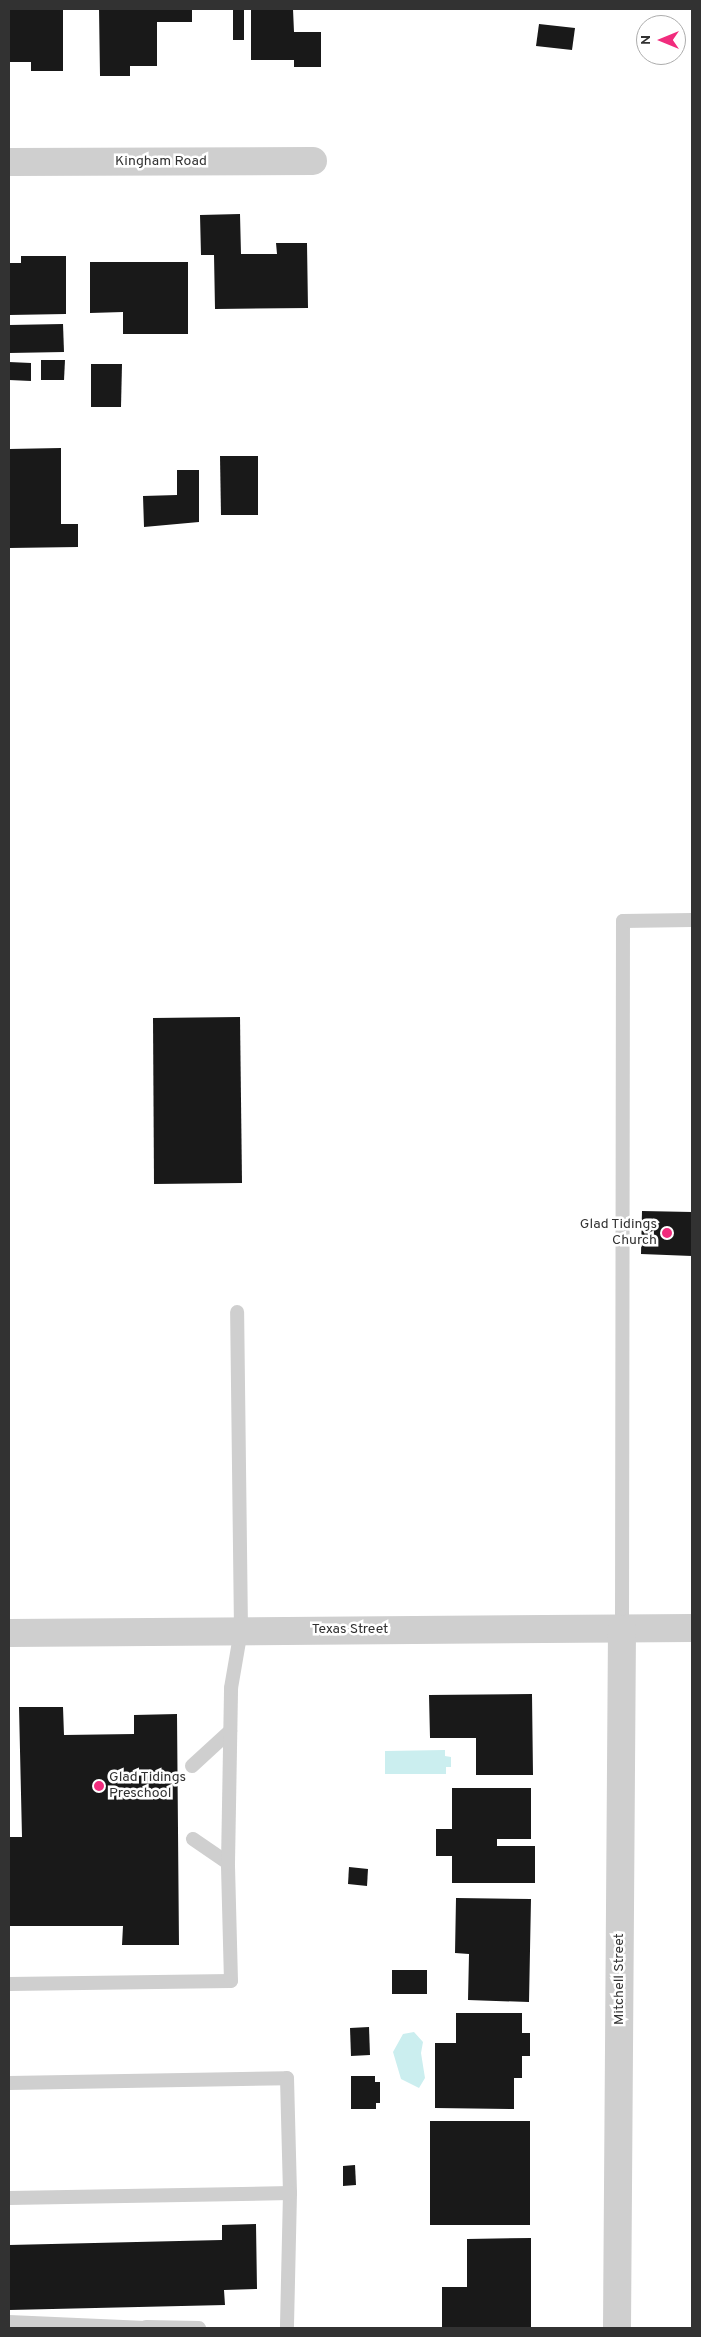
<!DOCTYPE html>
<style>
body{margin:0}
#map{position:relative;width:701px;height:2337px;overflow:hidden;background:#fff;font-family:Overpass,sans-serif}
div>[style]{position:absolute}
.water>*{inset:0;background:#cbeeef}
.building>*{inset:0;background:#191919}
.service>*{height:14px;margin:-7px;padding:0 7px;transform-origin:7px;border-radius:7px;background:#cfcfcf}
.minor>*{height:28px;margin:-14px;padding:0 14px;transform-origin:14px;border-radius:14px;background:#cfcfcf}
.dots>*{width:14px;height:14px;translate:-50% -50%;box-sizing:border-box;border:2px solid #fff;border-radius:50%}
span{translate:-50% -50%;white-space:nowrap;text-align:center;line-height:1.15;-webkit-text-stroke:5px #fff;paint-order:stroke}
.street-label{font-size:14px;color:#323232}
.poi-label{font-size:14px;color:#323232}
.right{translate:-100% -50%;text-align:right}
.left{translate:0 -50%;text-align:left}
.frame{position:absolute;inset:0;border:10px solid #323232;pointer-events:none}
.north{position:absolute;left:636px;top:15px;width:50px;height:50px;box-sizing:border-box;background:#fff;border:1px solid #adadad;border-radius:50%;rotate:270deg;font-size:14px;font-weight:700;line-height:20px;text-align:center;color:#323232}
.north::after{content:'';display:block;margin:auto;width:18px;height:22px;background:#f12c7d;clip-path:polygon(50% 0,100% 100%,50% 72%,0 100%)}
</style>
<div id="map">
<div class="water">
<div style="clip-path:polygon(445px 1750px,445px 1756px,451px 1757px,451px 1767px,446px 1767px,446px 1774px,385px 1774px,385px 1751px)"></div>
<div style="clip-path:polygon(414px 2032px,423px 2042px,421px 2053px,425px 2078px,419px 2088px,401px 2079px,393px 2052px,403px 2034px)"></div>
</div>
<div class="building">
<div style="clip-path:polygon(9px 9px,63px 9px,63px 71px,31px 71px,31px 62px,9px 62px)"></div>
<div style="clip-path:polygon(99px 9px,192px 9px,192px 22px,157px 22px,157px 66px,130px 66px,130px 76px,100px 76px)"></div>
<div style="clip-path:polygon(233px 9px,244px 9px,244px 40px,233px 40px)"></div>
<div style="clip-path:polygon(251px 9px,293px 9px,294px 32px,321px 32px,321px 67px,294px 67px,294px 60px,251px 60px)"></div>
<div style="clip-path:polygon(539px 24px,575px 28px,572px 50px,536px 46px)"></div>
<div style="clip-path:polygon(240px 214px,241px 254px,277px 254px,276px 243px,307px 243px,308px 308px,215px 309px,214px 255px,201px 255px,200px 215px)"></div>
<div style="clip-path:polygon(21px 256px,66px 256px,66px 314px,9px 315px,9px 263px,21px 263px)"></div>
<div style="clip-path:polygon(90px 262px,188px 262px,188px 334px,123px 334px,123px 312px,90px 313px)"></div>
<div style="clip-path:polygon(63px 324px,64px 352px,9px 353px,9px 325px)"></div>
<div style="clip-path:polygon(41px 360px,65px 360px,64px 380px,41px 380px)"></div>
<div style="clip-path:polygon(9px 362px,31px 363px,31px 381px,9px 380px)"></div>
<div style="clip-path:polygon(91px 364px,122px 364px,121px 407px,91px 407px)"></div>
<div style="clip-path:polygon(61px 448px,61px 524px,78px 524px,78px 547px,9px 548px,9px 449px)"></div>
<div style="clip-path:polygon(220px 456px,258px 456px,258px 515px,221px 515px)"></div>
<div style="clip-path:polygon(177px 470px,199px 470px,199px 522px,144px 527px,143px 496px,177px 495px)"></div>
<div style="clip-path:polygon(240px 1017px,242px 1183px,154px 1184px,153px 1018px)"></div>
<div style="clip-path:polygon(642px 1211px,692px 1212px,692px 1256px,641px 1254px)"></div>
<div style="clip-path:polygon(532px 1694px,533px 1775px,476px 1775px,476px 1738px,430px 1738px,429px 1695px)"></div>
<div style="clip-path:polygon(19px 1707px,63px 1707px,64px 1735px,134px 1734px,134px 1715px,177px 1714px,179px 1945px,122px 1945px,123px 1926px,9px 1926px,9px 1837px,22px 1837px)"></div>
<div style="clip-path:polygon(452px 1788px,531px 1788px,531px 1839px,497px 1839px,497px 1846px,535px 1846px,535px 1883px,452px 1883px,452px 1856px,436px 1856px,436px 1829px,452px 1829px)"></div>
<div style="clip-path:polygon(349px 1867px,368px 1869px,367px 1886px,348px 1884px)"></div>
<div style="clip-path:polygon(456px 1898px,531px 1899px,529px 2002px,468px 2000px,469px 1954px,455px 1953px)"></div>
<div style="clip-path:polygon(392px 1970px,427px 1970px,427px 1994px,392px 1994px)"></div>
<div style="clip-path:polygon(456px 2013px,522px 2013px,522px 2033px,530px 2033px,530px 2056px,522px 2056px,522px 2078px,514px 2078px,514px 2109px,435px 2108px,435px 2043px,456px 2043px)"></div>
<div style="clip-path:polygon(369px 2027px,370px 2055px,351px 2056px,350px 2028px)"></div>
<div style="clip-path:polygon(351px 2076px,375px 2076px,375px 2082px,380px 2082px,380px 2103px,376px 2103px,376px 2109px,351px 2109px)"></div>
<div style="clip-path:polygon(430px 2121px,530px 2121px,530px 2225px,430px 2225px)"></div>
<div style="clip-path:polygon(355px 2165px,356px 2185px,343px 2186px,343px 2166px)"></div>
<div style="clip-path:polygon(256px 2224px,257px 2289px,224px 2290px,225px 2305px,9px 2310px,9px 2245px,222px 2240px,222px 2225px)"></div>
<div style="clip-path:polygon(531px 2238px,531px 2328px,442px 2328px,442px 2287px,467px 2287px,467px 2239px)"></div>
</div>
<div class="service">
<div style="left:622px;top:1629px;width:708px;rotate:-89.92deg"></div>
<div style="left:623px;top:921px;width:69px;rotate:-0.8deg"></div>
<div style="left:192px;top:1766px;width:52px;rotate:-42.6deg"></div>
<div style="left:193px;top:1839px;width:42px;rotate:34.4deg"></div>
<div style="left:9px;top:1984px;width:222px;rotate:-0.8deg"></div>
<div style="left:231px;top:1981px;width:118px;rotate:-91.5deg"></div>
<div style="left:228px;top:1863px;width:175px;rotate:-89deg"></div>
<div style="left:231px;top:1688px;width:59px;rotate:-80.2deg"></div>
<div style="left:241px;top:1630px;width:318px;rotate:-90.7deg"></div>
<div style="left:9px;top:2083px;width:278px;rotate:-1deg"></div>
<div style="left:287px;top:2078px;width:115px;rotate:88.5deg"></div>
<div style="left:290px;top:2193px;width:135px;rotate:91.3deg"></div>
<div style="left:9px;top:2198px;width:281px;rotate:-1deg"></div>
<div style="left:9px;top:2322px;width:137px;rotate:2.5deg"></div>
<div style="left:146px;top:2327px;width:53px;rotate:1.1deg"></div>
</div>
<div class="minor">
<div style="left:9px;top:162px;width:304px;rotate:-0.2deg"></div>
<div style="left:9px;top:1633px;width:683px;rotate:-0.42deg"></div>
<div style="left:617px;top:2328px;width:699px;rotate:-89.59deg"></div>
</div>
<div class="dots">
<div style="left:667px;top:1233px;background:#f12c7d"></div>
<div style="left:99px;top:1786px;background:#f12c7d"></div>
</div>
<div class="street-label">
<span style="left:161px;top:162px">Kingham Road</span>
<span style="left:350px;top:1630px">Texas Street</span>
<span style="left:620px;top:1979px;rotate:-90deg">Mitchell Street</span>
</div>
<div class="poi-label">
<span class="right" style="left:657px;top:1233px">Glad Tidings<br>Church</span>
<span class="left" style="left:109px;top:1786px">Glad Tidings<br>Preschool</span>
</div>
<div class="frame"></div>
<div class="north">N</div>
</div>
